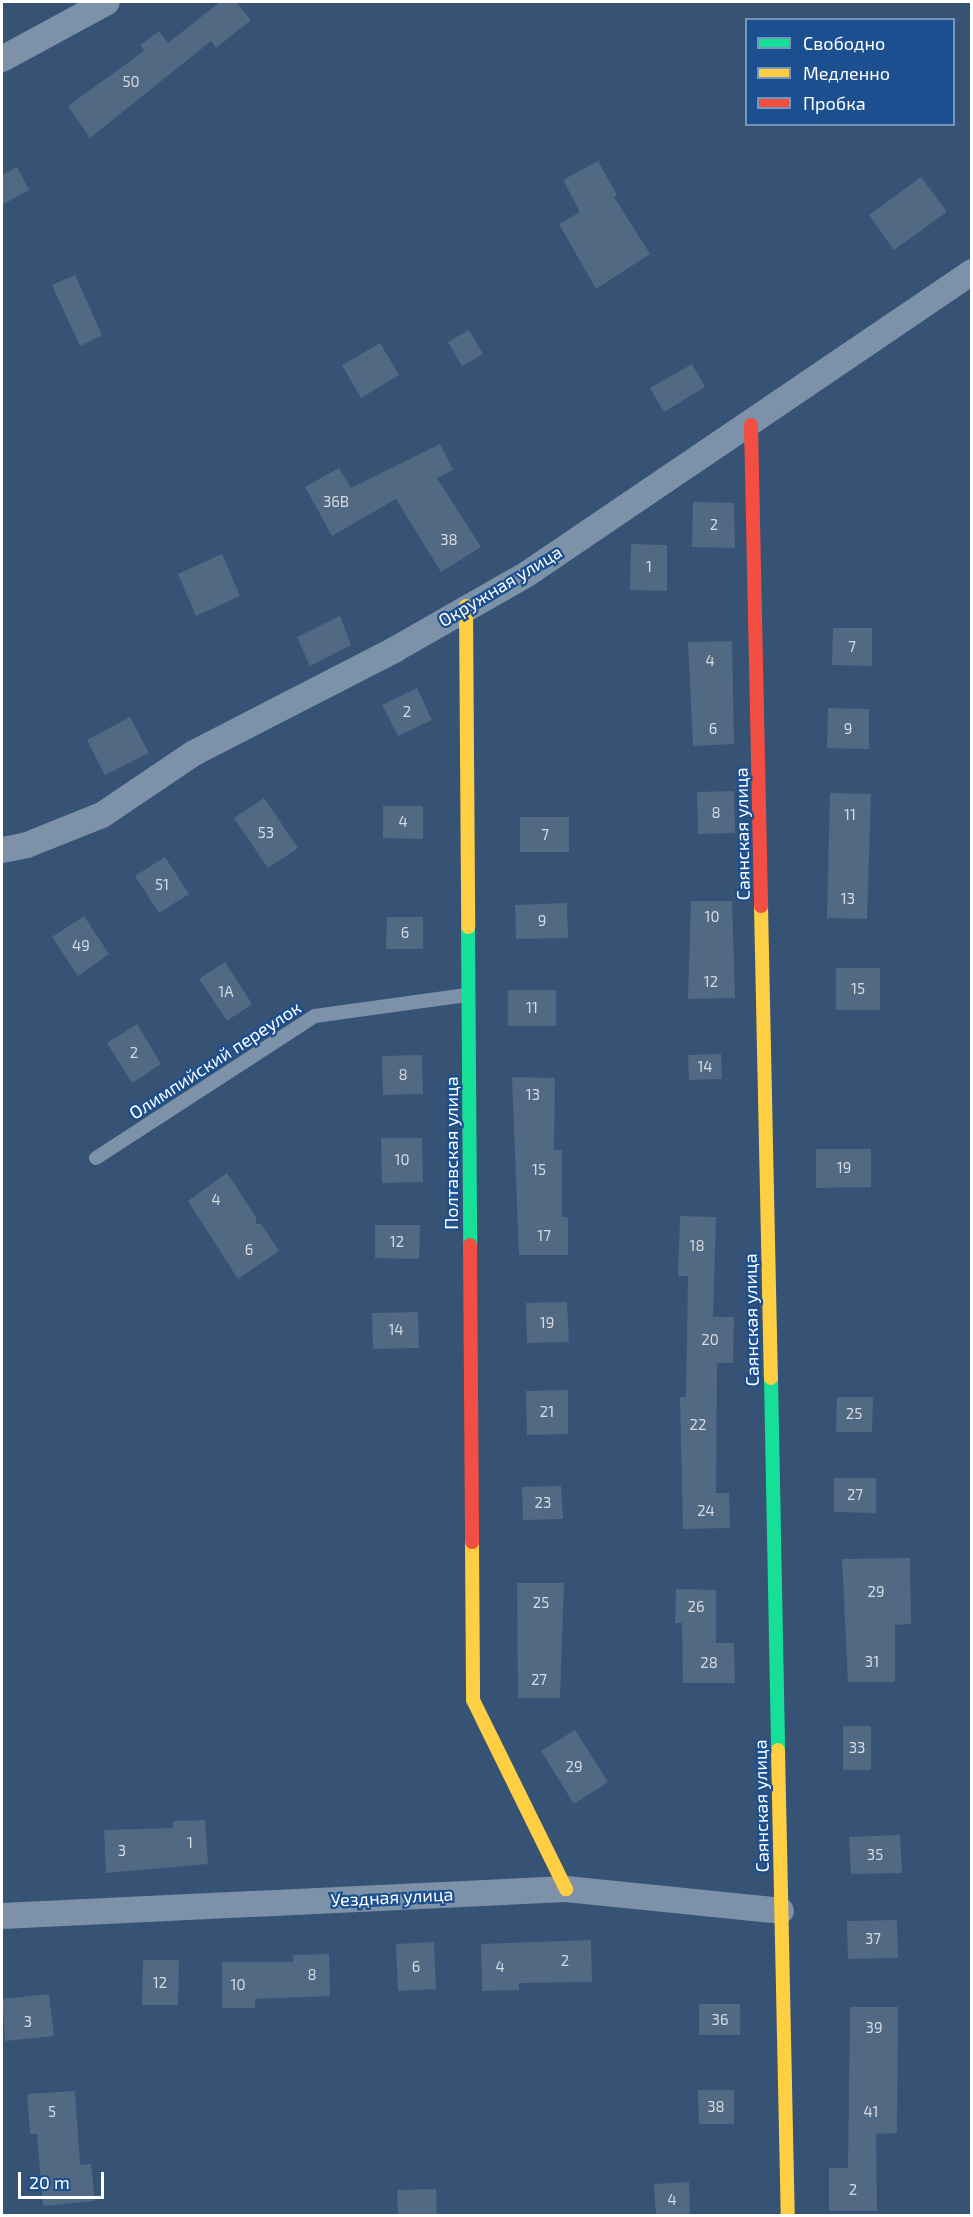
<!DOCTYPE html>
<meta charset="utf-8">
<style>
body{margin:0}
#map{position:relative;width:973px;height:2217px;overflow:hidden;background:#365274;font-family:"Exo 2",sans-serif}
div>[style]{position:absolute}
.building>*{inset:0;background:#526984}
.lane>*{height:14px;margin:-7px;padding:0 7px;transform-origin:7px;border-radius:7px;background:#7d92a8}
.street>*{height:26px;margin:-13px;padding:0 13px;transform-origin:13px;border-radius:13px;background:#7d92a8}
.fast>*{height:14px;margin:-7px;padding:0 7px;transform-origin:7px;border-radius:7px;background:#16e098}
.slow>*{height:14px;margin:-7px;padding:0 7px;transform-origin:7px;border-radius:7px;background:#ffcf43}
.jam>*{height:14px;margin:-7px;padding:0 7px;transform-origin:7px;border-radius:7px;background:#f24e42}
span{translate:-50% -50%;white-space:nowrap;text-align:center;line-height:1.15;-webkit-text-stroke:4.5px #1b4f8f;paint-order:stroke}
.number-label{font-size:15px;color:#d4dae0}
.number-label span{-webkit-text-stroke-width:0}
.street-label{font-size:18px;color:#fff}
.frame{position:absolute;inset:0;border:3px solid #fff;pointer-events:none}
.legend{position:absolute;left:745px;top:18px;width:210px;height:108px;box-sizing:border-box;background:#1b4f8f;border:2px solid #7695bc;margin:0;padding:8px 10px;list-style:none;font-size:18px;color:#fff}
.legend li{display:flex;align-items:center;gap:12px;height:30px}
.legend b{width:30px;border:2px solid #7695bc}
.scale{position:absolute;left:18px;top:2172px;width:86px;height:27px;box-sizing:border-box;border:3px solid #fff;border-top:0;padding-left:8px;font-size:18px;line-height:21px;white-space:nowrap;color:#fff;-webkit-text-stroke:4px #1b4f8f;paint-order:stroke}
</style>
<div id="map">
<div class="building">
<div style="clip-path:polygon(220px 2px,236px 2px,251px 20px,216px 48px,211px 41px,90px 138px,68px 106px,144px 51px,140px 45px,159px 31px,168px 43px)"></div>
<div style="clip-path:polygon(598px 161px,617px 195px,614px 197px,650px 254px,596px 289px,559px 224px,580px 212px,563px 180px)"></div>
<div style="clip-path:polygon(17px 167px,29px 190px,2px 205px,2px 175px)"></div>
<div style="clip-path:polygon(921px 177px,947px 212px,894px 250px,869px 215px)"></div>
<div style="clip-path:polygon(75px 275px,102px 335px,80px 346px,52px 285px)"></div>
<div style="clip-path:polygon(469px 330px,483px 354px,462px 366px,448px 342px)"></div>
<div style="clip-path:polygon(380px 343px,399px 375px,361px 398px,342px 365px)"></div>
<div style="clip-path:polygon(692px 364px,705px 387px,664px 412px,650px 388px)"></div>
<div style="clip-path:polygon(440px 444px,453px 470px,437px 478px,481px 547px,441px 572px,396px 499px,332px 536px,305px 487px,339px 468px,351px 488px)"></div>
<div style="clip-path:polygon(693px 502px,734px 503px,735px 548px,692px 547px)"></div>
<div style="clip-path:polygon(631px 544px,667px 545px,667px 591px,630px 590px)"></div>
<div style="clip-path:polygon(222px 554px,240px 596px,196px 616px,178px 574px)"></div>
<div style="clip-path:polygon(340px 616px,351px 645px,310px 666px,297px 637px)"></div>
<div style="clip-path:polygon(833px 628px,872px 628px,872px 666px,832px 665px)"></div>
<div style="clip-path:polygon(732px 641px,734px 744px,693px 746px,688px 642px)"></div>
<div style="clip-path:polygon(417px 688px,432px 720px,398px 736px,382px 705px)"></div>
<div style="clip-path:polygon(828px 708px,869px 709px,869px 749px,827px 748px)"></div>
<div style="clip-path:polygon(130px 717px,149px 753px,105px 775px,87px 740px)"></div>
<div style="clip-path:polygon(734px 791px,735px 833px,698px 834px,697px 792px)"></div>
<div style="clip-path:polygon(830px 793px,871px 794px,867px 919px,827px 918px)"></div>
<div style="clip-path:polygon(264px 798px,298px 848px,268px 868px,234px 818px)"></div>
<div style="clip-path:polygon(383px 806px,423px 806px,423px 839px,383px 838px)"></div>
<div style="clip-path:polygon(520px 817px,569px 817px,569px 852px,520px 852px)"></div>
<div style="clip-path:polygon(165px 857px,189px 894px,159px 913px,135px 876px)"></div>
<div style="clip-path:polygon(691px 901px,732px 901px,735px 998px,688px 999px)"></div>
<div style="clip-path:polygon(567px 903px,568px 938px,516px 939px,515px 905px)"></div>
<div style="clip-path:polygon(84px 916px,109px 954px,78px 976px,52px 937px)"></div>
<div style="clip-path:polygon(387px 917px,423px 917px,423px 949px,386px 949px)"></div>
<div style="clip-path:polygon(225px 962px,252px 1004px,227px 1021px,199px 979px)"></div>
<div style="clip-path:polygon(836px 968px,880px 968px,880px 1010px,836px 1010px)"></div>
<div style="clip-path:polygon(508px 990px,556px 990px,556px 1026px,508px 1026px)"></div>
<div style="clip-path:polygon(137px 1024px,161px 1064px,132px 1083px,107px 1043px)"></div>
<div style="clip-path:polygon(721px 1054px,722px 1079px,689px 1080px,688px 1055px)"></div>
<div style="clip-path:polygon(422px 1055px,423px 1094px,383px 1095px,382px 1056px)"></div>
<div style="clip-path:polygon(512px 1077px,555px 1078px,554px 1150px,562px 1150px,562px 1217px,568px 1217px,568px 1255px,519px 1255px)"></div>
<div style="clip-path:polygon(381px 1138px,422px 1138px,423px 1182px,382px 1183px)"></div>
<div style="clip-path:polygon(816px 1149px,871px 1149px,871px 1187px,816px 1188px)"></div>
<div style="clip-path:polygon(227px 1173px,256px 1217px,256px 1224px,261px 1224px,279px 1251px,238px 1279px,188px 1201px)"></div>
<div style="clip-path:polygon(680px 1216px,716px 1217px,713px 1317px,734px 1317px,733px 1363px,717px 1363px,716px 1493px,729px 1493px,730px 1528px,683px 1529px,680px 1397px,686px 1397px,688px 1276px,678px 1276px)"></div>
<div style="clip-path:polygon(375px 1225px,420px 1225px,419px 1259px,375px 1258px)"></div>
<div style="clip-path:polygon(567px 1302px,569px 1342px,527px 1343px,526px 1303px)"></div>
<div style="clip-path:polygon(418px 1312px,419px 1348px,373px 1349px,372px 1313px)"></div>
<div style="clip-path:polygon(568px 1390px,568px 1434px,527px 1435px,526px 1391px)"></div>
<div style="clip-path:polygon(837px 1397px,873px 1397px,872px 1432px,836px 1432px)"></div>
<div style="clip-path:polygon(834px 1478px,876px 1478px,876px 1513px,834px 1512px)"></div>
<div style="clip-path:polygon(561px 1486px,563px 1519px,523px 1520px,522px 1487px)"></div>
<div style="clip-path:polygon(910px 1558px,911px 1624px,895px 1625px,895px 1682px,848px 1682px,842px 1559px)"></div>
<div style="clip-path:polygon(517px 1583px,564px 1583px,560px 1698px,518px 1698px)"></div>
<div style="clip-path:polygon(676px 1589px,716px 1590px,716px 1643px,734px 1643px,735px 1683px,683px 1683px,682px 1623px,675px 1623px)"></div>
<div style="clip-path:polygon(843px 1726px,871px 1726px,871px 1770px,843px 1770px)"></div>
<div style="clip-path:polygon(575px 1730px,608px 1782px,574px 1804px,541px 1751px)"></div>
<div style="clip-path:polygon(205px 1820px,208px 1864px,106px 1873px,104px 1830px,173px 1828px,173px 1821px)"></div>
<div style="clip-path:polygon(900px 1835px,902px 1873px,851px 1874px,849px 1837px)"></div>
<div style="clip-path:polygon(897px 1920px,898px 1958px,848px 1959px,847px 1921px)"></div>
<div style="clip-path:polygon(591px 1940px,592px 1982px,519px 1983px,519px 1990px,482px 1991px,481px 1944px)"></div>
<div style="clip-path:polygon(434px 1942px,436px 1989px,398px 1991px,396px 1944px)"></div>
<div style="clip-path:polygon(329px 1954px,330px 1996px,255px 1999px,255px 2008px,222px 2008px,222px 1962px,293px 1962px,293px 1955px)"></div>
<div style="clip-path:polygon(143px 1960px,179px 1960px,178px 2005px,142px 2005px)"></div>
<div style="clip-path:polygon(49px 1994px,54px 2036px,5px 2041px,2px 1999px)"></div>
<div style="clip-path:polygon(699px 2004px,740px 2004px,740px 2035px,699px 2035px)"></div>
<div style="clip-path:polygon(850px 2007px,898px 2007px,897px 2133px,876px 2134px,877px 2211px,829px 2211px,829px 2168px,848px 2168px)"></div>
<div style="clip-path:polygon(698px 2090px,734px 2090px,734px 2124px,699px 2124px)"></div>
<div style="clip-path:polygon(75px 2091px,80px 2165px,91px 2164px,95px 2201px,43px 2206px,37px 2134px,30px 2134px,27px 2094px)"></div>
<div style="clip-path:polygon(689px 2182px,690px 2216px,656px 2216px,654px 2184px)"></div>
<div style="clip-path:polygon(436px 2189px,437px 2216px,398px 2216px,397px 2190px)"></div>
</div>
<div class="lane">
<div style="left:96px;top:1158px;width:261px;rotate:-33deg"></div>
<div style="left:315px;top:1016px;width:153px;rotate:-7.9deg"></div>
</div>
<div class="street">
<div style="left:2px;top:59px;width:119px;rotate:-28.5deg"></div>
<div style="left:2px;top:850px;width:25px;rotate:-11deg"></div>
<div style="left:27px;top:845px;width:81px;rotate:-21.8deg"></div>
<div style="left:102px;top:815px;width:111px;rotate:-34deg"></div>
<div style="left:194px;top:753px;width:225px;rotate:-27.2deg"></div>
<div style="left:394px;top:650px;width:153px;rotate:-29.7deg"></div>
<div style="left:527px;top:574px;width:538px;rotate:-34.16deg"></div>
<div style="left:2px;top:1916px;width:565px;rotate:-2.74deg"></div>
<div style="left:566px;top:1889px;width:216px;rotate:5.8deg"></div>
</div>
<div class="fast">
<div style="left:468px;top:927px;width:318px;rotate:89.6deg"></div>
<div style="left:771px;top:1378px;width:372px;rotate:88.9deg"></div>
</div>
<div class="slow">
<div style="left:466px;top:606px;width:321px;rotate:89.6deg"></div>
<div style="left:761px;top:906px;width:472px;rotate:88.8deg"></div>
<div style="left:472px;top:1542px;width:158px;rotate:89.6deg"></div>
<div style="left:473px;top:1700px;width:211px;rotate:63.8deg"></div>
<div style="left:778px;top:1750px;width:466px;rotate:88.8deg"></div>
</div>
<div class="jam">
<div style="left:751px;top:425px;width:481px;rotate:88.8deg"></div>
<div style="left:470px;top:1245px;width:297px;rotate:89.6deg"></div>
</div>
<div class="number-label">
<span style="left:131px;top:82px">50</span>
<span style="left:336px;top:502px">36В</span>
<span style="left:714px;top:525px">2</span>
<span style="left:449px;top:540px">38</span>
<span style="left:649px;top:567px">1</span>
<span style="left:852px;top:647px">7</span>
<span style="left:710px;top:661px">4</span>
<span style="left:407px;top:712px">2</span>
<span style="left:713px;top:729px">6</span>
<span style="left:848px;top:729px">9</span>
<span style="left:716px;top:813px">8</span>
<span style="left:850px;top:815px">11</span>
<span style="left:403px;top:822px">4</span>
<span style="left:266px;top:833px">53</span>
<span style="left:545px;top:835px">7</span>
<span style="left:162px;top:885px">51</span>
<span style="left:848px;top:899px">13</span>
<span style="left:712px;top:917px">10</span>
<span style="left:542px;top:921px">9</span>
<span style="left:405px;top:933px">6</span>
<span style="left:81px;top:946px">49</span>
<span style="left:711px;top:982px">12</span>
<span style="left:858px;top:989px">15</span>
<span style="left:226px;top:992px">1А</span>
<span style="left:532px;top:1008px">11</span>
<span style="left:134px;top:1053px">2</span>
<span style="left:705px;top:1067px">14</span>
<span style="left:403px;top:1075px">8</span>
<span style="left:533px;top:1095px">13</span>
<span style="left:402px;top:1160px">10</span>
<span style="left:844px;top:1168px">19</span>
<span style="left:539px;top:1170px">15</span>
<span style="left:216px;top:1200px">4</span>
<span style="left:544px;top:1236px">17</span>
<span style="left:397px;top:1242px">12</span>
<span style="left:697px;top:1246px">18</span>
<span style="left:249px;top:1250px">6</span>
<span style="left:547px;top:1323px">19</span>
<span style="left:396px;top:1330px">14</span>
<span style="left:710px;top:1340px">20</span>
<span style="left:547px;top:1412px">21</span>
<span style="left:854px;top:1414px">25</span>
<span style="left:698px;top:1425px">22</span>
<span style="left:855px;top:1495px">27</span>
<span style="left:543px;top:1503px">23</span>
<span style="left:706px;top:1511px">24</span>
<span style="left:876px;top:1592px">29</span>
<span style="left:541px;top:1603px">25</span>
<span style="left:696px;top:1607px">26</span>
<span style="left:872px;top:1662px">31</span>
<span style="left:709px;top:1663px">28</span>
<span style="left:539px;top:1680px">27</span>
<span style="left:857px;top:1748px">33</span>
<span style="left:574px;top:1767px">29</span>
<span style="left:190px;top:1843px">1</span>
<span style="left:122px;top:1851px">3</span>
<span style="left:875px;top:1855px">35</span>
<span style="left:873px;top:1939px">37</span>
<span style="left:565px;top:1961px">2</span>
<span style="left:416px;top:1967px">6</span>
<span style="left:500px;top:1967px">4</span>
<span style="left:312px;top:1975px">8</span>
<span style="left:160px;top:1983px">12</span>
<span style="left:238px;top:1985px">10</span>
<span style="left:720px;top:2020px">36</span>
<span style="left:28px;top:2022px">3</span>
<span style="left:874px;top:2028px">39</span>
<span style="left:716px;top:2107px">38</span>
<span style="left:52px;top:2112px">5</span>
<span style="left:871px;top:2112px">41</span>
<span style="left:853px;top:2190px">2</span>
<span style="left:672px;top:2200px">4</span>
</div>
<div class="street-label">
<span style="left:500px;top:586px;rotate:-31deg">Окружная улица</span>
<span style="left:742px;top:834px;rotate:-91deg">Саянская улица</span>
<span style="left:215px;top:1060px;rotate:-33deg">Олимпийский переулок</span>
<span style="left:451px;top:1153px;rotate:-90deg">Полтавская улица</span>
<span style="left:751px;top:1320px;rotate:-91deg">Саянская улица</span>
<span style="left:761px;top:1806px;rotate:-91deg">Саянская улица</span>
<span style="left:392px;top:1897px;rotate:-3deg">Уездная улица</span>
</div>
<div class="frame"></div>
<ul class="legend">
<li><b style="height:8px;background:#16e098"></b>Свободно</li>
<li><b style="height:8px;background:#ffcf43"></b>Медленно</li>
<li><b style="height:8px;background:#f24e42"></b>Пробка</li>
</ul>
<div class="scale">20 m</div>
</div>
